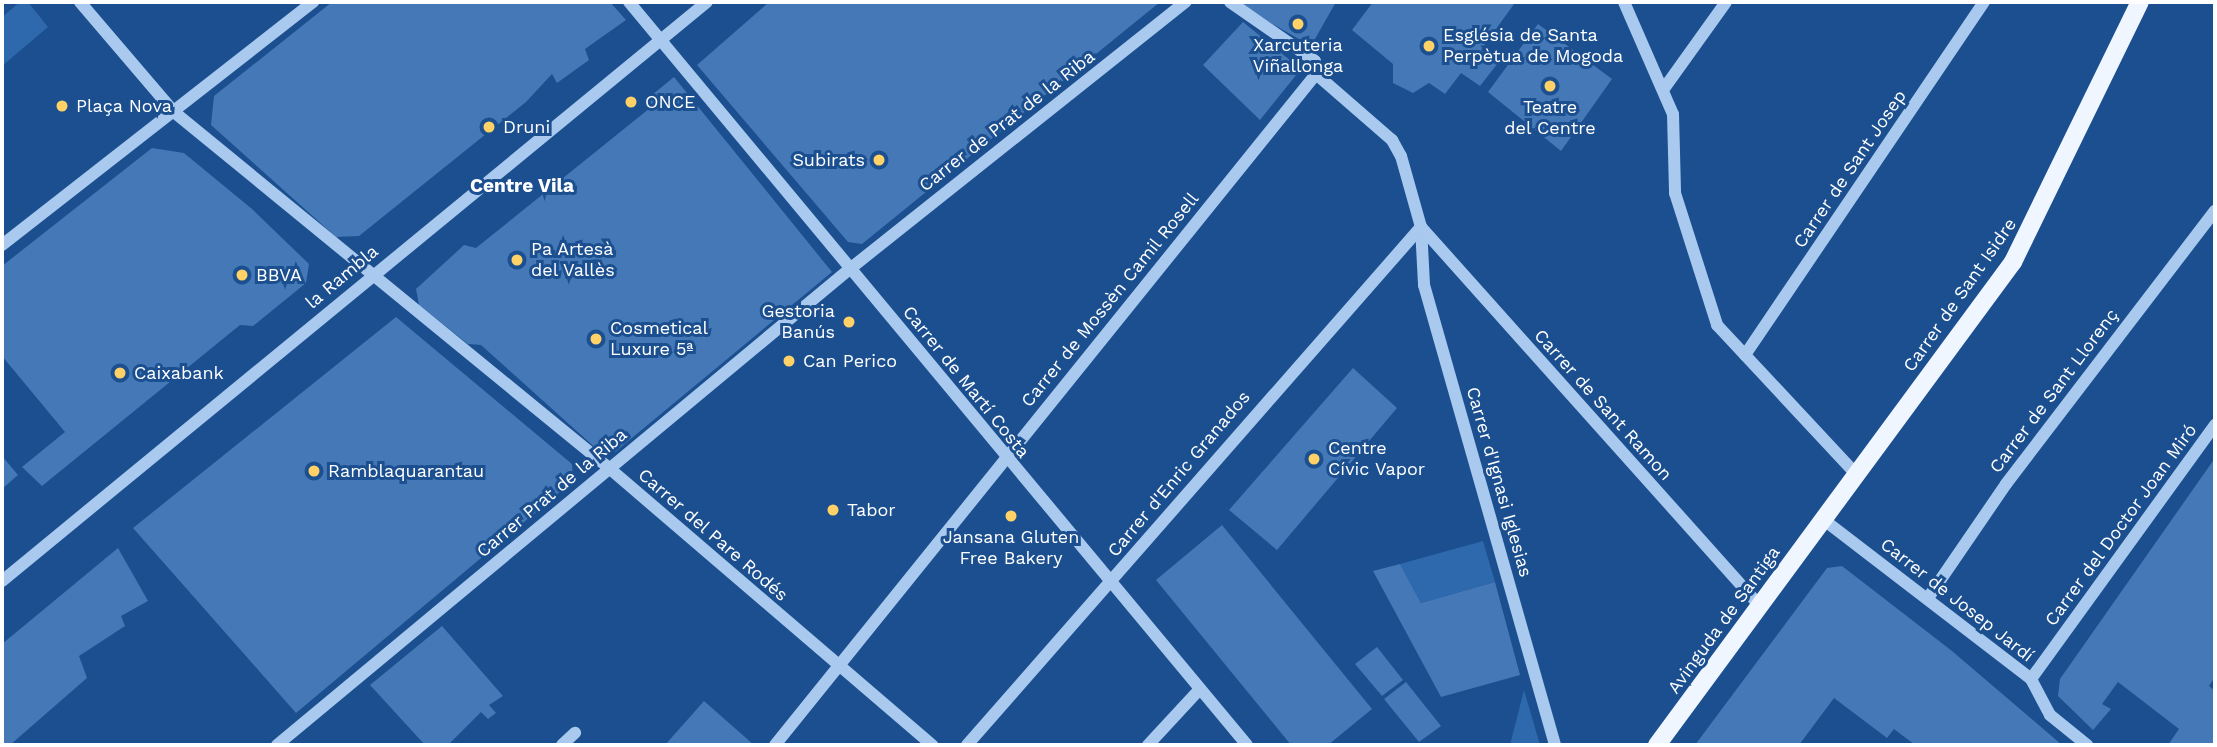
<!DOCTYPE html>
<meta charset="utf-8">
<style>
body{margin:0}
#map{position:relative;width:2217px;height:747px;overflow:hidden;background:#1b4f8f;font-family:"Work Sans",sans-serif}
div>[style]{position:absolute}
.green>*{inset:0;background:#2e69ad}
.building>*{inset:0;background:#4478b7}
.minor>*{height:12px;margin:-6px;padding:0 6px;transform-origin:6px;border-radius:6px;background:#a9c9ee}
.major>*{height:18px;margin:-9px;padding:0 9px;transform-origin:9px;border-radius:9px;background:#f0f6ff}
.dots>*{width:19px;height:19px;translate:-50% -50%;box-sizing:border-box;border:4px solid #1b4f8f;border-radius:50%}
span{translate:-50% -50%;white-space:nowrap;text-align:center;line-height:1.15;-webkit-text-stroke:6px #1b4f8f;paint-order:stroke}
.poi-label{font-size:18px;color:#fff}
.left{translate:0 -50%;text-align:left}
.right{translate:-100% -50%;text-align:right}
.street-label{font-size:18px;color:#fff}
.neighbourhood-label{font-size:19px;color:#fff;font-weight:700}
.frame{position:absolute;inset:0;border:4px solid #fff;pointer-events:none}
</style>
<div id="map">
<div class="green">
<div style="clip-path:polygon(20px 2px,28px 2px,48px 27px,2px 66px,2px 17px)"></div>
<div style="clip-path:polygon(1483px 541px,1495px 582px,1421px 603px,1400px 564px)"></div>
<div style="clip-path:polygon(1524px 690px,1540px 745px,1510px 745px)"></div>
</div>
<div class="building">
<div style="clip-path:polygon(332px 2px,610px 2px,626px 20px,585px 49px,589px 60px,557px 83px,552px 74px,526px 102px,359px 236px,336px 237px,211px 125px,214px 96px)"></div>
<div style="clip-path:polygon(769px 2px,1160px 2px,862px 244px,848px 242px,697px 65px)"></div>
<div style="clip-path:polygon(1234px 2px,1336px 2px,1311px 46px)"></div>
<div style="clip-path:polygon(1373px 2px,1511px 2px,1514px 4px,1481px 50px,1498px 63px,1480px 86px,1461px 73px,1445px 94px,1429px 83px,1413px 93px,1393px 83px,1393px 64px,1352px 30px)"></div>
<div style="clip-path:polygon(1243px 22px,1301px 69px,1260px 120px,1203px 65px)"></div>
<div style="clip-path:polygon(1538px 24px,1612px 79px,1561px 151px,1488px 92px)"></div>
<div style="clip-path:polygon(674px 77px,832px 272px,615px 452px,600px 452px,481px 345px,468px 344px,419px 305px,416px 289px,464px 245px,476px 248px,650px 108px,647px 99px)"></div>
<div style="clip-path:polygon(152px 148px,184px 153px,252px 209px,309px 264px,306px 283px,253px 326px,240px 325px,42px 486px,22px 467px,65px 432px,2px 356px,2px 266px)"></div>
<div style="clip-path:polygon(396px 317px,572px 464px,573px 481px,296px 713px,133px 528px)"></div>
<div style="clip-path:polygon(1353px 368px,1397px 408px,1277px 550px,1229px 510px)"></div>
<div style="clip-path:polygon(2px 456px,18px 475px,2px 489px)"></div>
<div style="clip-path:polygon(2215px 458px,2215px 677px,2209px 686px,2215px 691px,2215px 745px,2168px 745px,2179px 729px,2118px 682px,2102px 704px,2111px 709px,2093px 730px,2058px 696px,2060px 679px)"></div>
<div style="clip-path:polygon(1222px 525px,1372px 709px,1328px 745px,1291px 745px,1156px 580px)"></div>
<div style="clip-path:polygon(118px 548px,148px 601px,121px 616px,125px 626px,79px 656px,87px 678px,10px 745px,2px 745px,2px 644px)"></div>
<div style="clip-path:polygon(1400px 564px,1421px 603px,1495px 582px,1520px 675px,1441px 697px,1373px 571px)"></div>
<div style="clip-path:polygon(1842px 566px,1952px 651px,2062px 745px,1915px 745px,1894px 729px,1887px 738px,1834px 698px,1799px 745px,1695px 745px,1827px 568px)"></div>
<div style="clip-path:polygon(442px 626px,503px 696px,489px 705px,496px 713px,488px 719px,481px 712px,448px 745px,425px 745px,370px 685px)"></div>
<div style="clip-path:polygon(1377px 647px,1403px 680px,1382px 696px,1355px 664px)"></div>
<div style="clip-path:polygon(1406px 682px,1441px 726px,1419px 742px,1384px 699px)"></div>
<div style="clip-path:polygon(704px 701px,754px 745px,665px 745px)"></div>
</div>
<div class="minor">
<div style="left:80px;top:2px;width:145px;rotate:49.5deg"></div>
<div style="left:174px;top:112px;width:562px;rotate:39.3deg"></div>
<div style="left:609px;top:468px;width:426px;rotate:40.6deg"></div>
<div style="left:629px;top:2px;width:966px;rotate:50.25deg"></div>
<div style="left:1230px;top:2px;width:103px;rotate:34.8deg"></div>
<div style="left:1315px;top:61px;width:13px;rotate:86deg"></div>
<div style="left:1316px;top:74px;width:101px;rotate:41deg"></div>
<div style="left:1392px;top:140px;width:18px;rotate:61deg"></div>
<div style="left:1401px;top:156px;width:74px;rotate:74.3deg"></div>
<div style="left:1421px;top:227px;width:58px;rotate:87deg"></div>
<div style="left:1424px;top:285px;width:478px;rotate:74.1deg"></div>
<div style="left:1624px;top:2px;width:122px;rotate:66.4deg"></div>
<div style="left:1673px;top:114px;width:79px;rotate:88.5deg"></div>
<div style="left:1675px;top:193px;width:139px;rotate:72.3deg"></div>
<div style="left:1717px;top:325px;width:205px;rotate:47deg"></div>
<div style="left:1663px;top:90px;width:108px;rotate:-54.4deg"></div>
<div style="left:1421px;top:227px;width:508px;rotate:48.19deg"></div>
<div style="left:2px;top:245px;width:395px;rotate:-38deg"></div>
<div style="left:1745px;top:355px;width:426px;rotate:-55.9deg"></div>
<div style="left:1824px;top:520px;width:261px;rotate:37.5deg"></div>
<div style="left:2031px;top:679px;width:41px;rotate:62.2deg"></div>
<div style="left:2050px;top:715px;width:48px;rotate:39deg"></div>
<div style="left:2px;top:581px;width:912px;rotate:-39.4deg"></div>
<div style="left:1928px;top:598px;width:138px;rotate:-55.6deg"></div>
<div style="left:2006px;top:484px;width:344px;rotate:-52.6deg"></div>
<div style="left:2031px;top:679px;width:314px;rotate:-54.1deg"></div>
<div style="left:277px;top:745px;width:746px;rotate:-39.73deg"></div>
<div style="left:851px;top:268px;width:428px;rotate:-38.5deg"></div>
<div style="left:562px;top:745px;width:18px;rotate:-43deg"></div>
<div style="left:775px;top:745px;width:862px;rotate:-51.12deg"></div>
<div style="left:967px;top:745px;width:689px;rotate:-48.77deg"></div>
<div style="left:1148px;top:745px;width:75px;rotate:-47.2deg"></div>
</div>
<div class="major">
<div style="left:1657px;top:745px;width:600px;rotate:-53.61deg"></div>
<div style="left:2013px;top:262px;width:289px;rotate:-64deg"></div>
</div>
<div class="dots">
<div style="left:1298px;top:24px;background:#ffd166"></div>
<div style="left:1429px;top:46px;background:#ffd166"></div>
<div style="left:1550px;top:86px;background:#ffd166"></div>
<div style="left:631px;top:102px;background:#ffd166"></div>
<div style="left:62px;top:106px;background:#ffd166"></div>
<div style="left:489px;top:127px;background:#ffd166"></div>
<div style="left:879px;top:160px;background:#ffd166"></div>
<div style="left:517px;top:260px;background:#ffd166"></div>
<div style="left:242px;top:275px;background:#ffd166"></div>
<div style="left:849px;top:322px;background:#ffd166"></div>
<div style="left:596px;top:339px;background:#ffd166"></div>
<div style="left:789px;top:361px;background:#ffd166"></div>
<div style="left:120px;top:373px;background:#ffd166"></div>
<div style="left:1314px;top:459px;background:#ffd166"></div>
<div style="left:314px;top:471px;background:#ffd166"></div>
<div style="left:833px;top:510px;background:#ffd166"></div>
<div style="left:1011px;top:516px;background:#ffd166"></div>
</div>
<div class="poi-label">
<span class="left" style="left:1443px;top:46px">Església de Santa<br>Perpètua de Mogoda</span>
<span style="left:1298px;top:56px">Xarcuteria<br>Viñallonga</span>
<span class="left" style="left:645px;top:102px">ONCE</span>
<span class="left" style="left:76px;top:106px">Plaça Nova</span>
<span style="left:1550px;top:118px">Teatre<br>del Centre</span>
<span class="left" style="left:503px;top:127px">Druni</span>
<span class="right" style="left:865px;top:160px">Subirats</span>
<span class="left" style="left:531px;top:260px">Pa Artesà<br>del Vallès</span>
<span class="left" style="left:256px;top:275px">BBVA</span>
<span class="right" style="left:835px;top:322px">Gestoria<br>Banús</span>
<span class="left" style="left:610px;top:339px">Cosmetical<br>Luxure 5ª</span>
<span class="left" style="left:803px;top:361px">Can Perico</span>
<span class="left" style="left:134px;top:373px">Caixabank</span>
<span class="left" style="left:1328px;top:459px">Centre<br>Cívic Vapor</span>
<span class="left" style="left:328px;top:471px">Ramblaquarantau</span>
<span class="left" style="left:847px;top:510px">Tabor</span>
<span style="left:1011px;top:548px">Jansana Gluten<br>Free Bakery</span>
</div>
<div class="street-label">
<span style="left:1007px;top:121px;rotate:-38deg">Carrer de Prat de la Riba</span>
<span style="left:1850px;top:169px;rotate:-56deg">Carrer de Sant Josep</span>
<span style="left:342px;top:277px;rotate:-40deg">la Rambla</span>
<span style="left:1960px;top:295px;rotate:-55deg">Carrer de Sant Isidre</span>
<span style="left:1110px;top:300px;rotate:-51deg">Carrer de Mossèn Camil Rosell</span>
<span style="left:966px;top:382px;rotate:51deg">Carrer de Martí Costa</span>
<span style="left:2054px;top:391px;rotate:-53deg">Carrer de Sant Llorenç</span>
<span style="left:1603px;top:405px;rotate:48deg">Carrer de Sant Ramon</span>
<span style="left:1179px;top:474px;rotate:-50deg">Carrer d'Enric Granados</span>
<span style="left:1499px;top:482px;rotate:74deg">Carrer d'Ignasi Iglesias</span>
<span style="left:552px;top:493px;rotate:-40deg">Carrer Prat de la Riba</span>
<span style="left:2121px;top:525px;rotate:-54deg">Carrer del Doctor Joan Miró</span>
<span style="left:713px;top:535px;rotate:41deg">Carrer del Pare Rodés</span>
<span style="left:1957px;top:600px;rotate:38deg">Carrer de Josep Jardí</span>
<span style="left:1724px;top:620px;rotate:-54deg">Avinguda de Santiga</span>
</div>
<div class="neighbourhood-label">
<span style="left:522px;top:186px">Centre Vila</span>
</div>
<div class="frame"></div>
</div>
